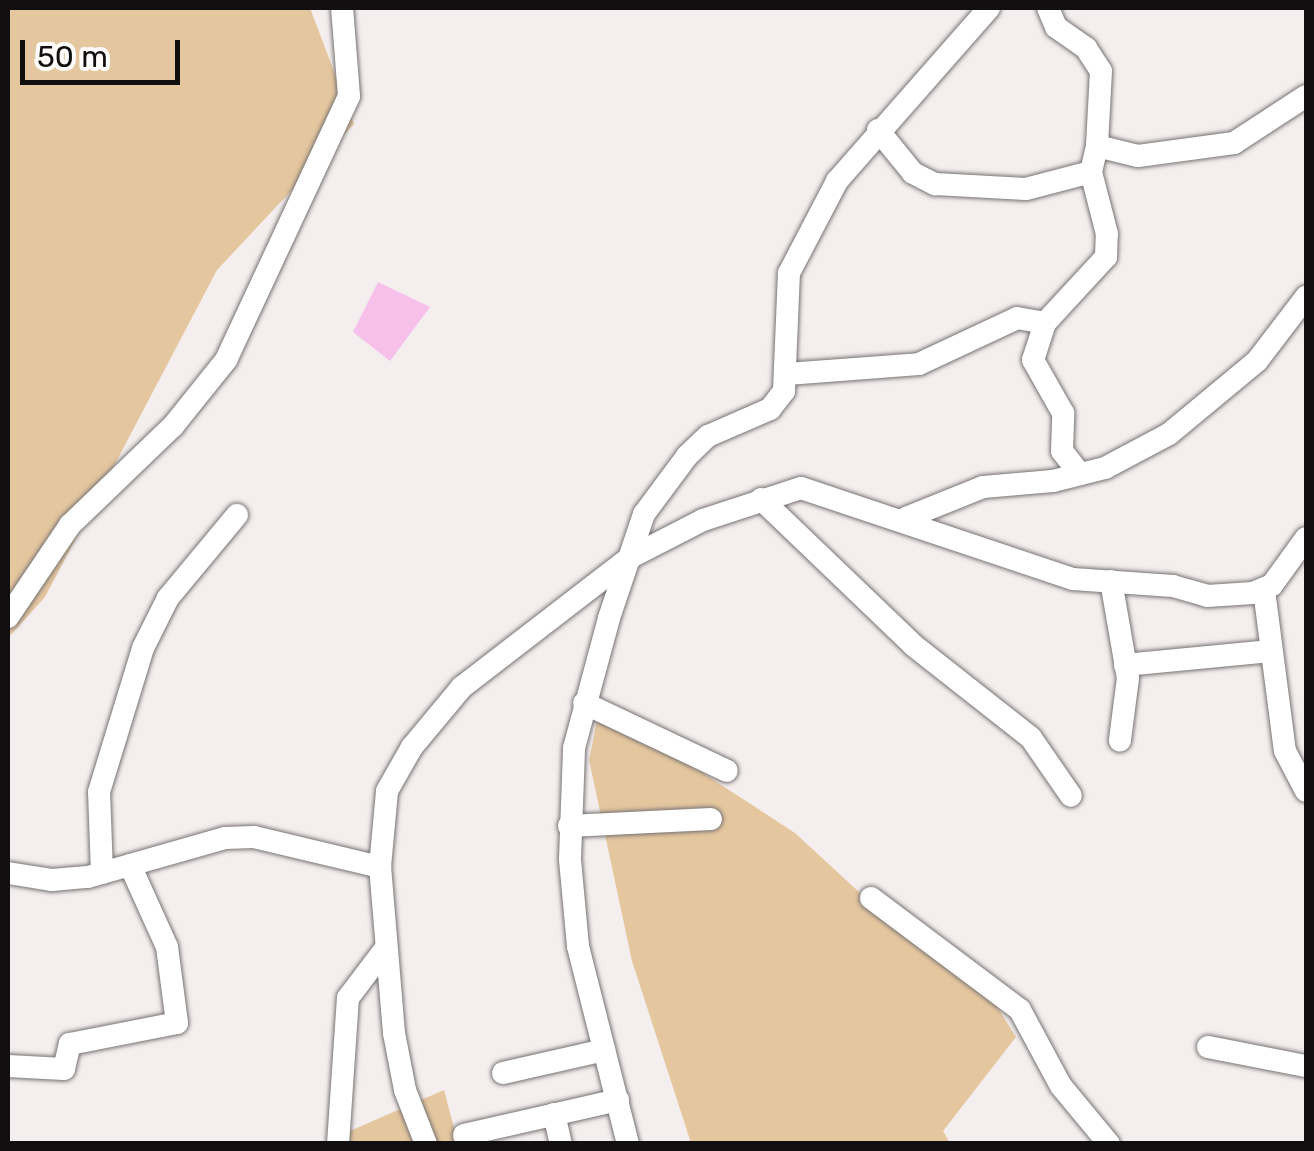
<!DOCTYPE html>
<style>
body{margin:0}
#map{position:relative;width:1314px;height:1151px;overflow:hidden;background:#f4eeee;font-family:Rubik,sans-serif}
div>[style]{position:absolute}
.green>*{inset:0;background:#e5c79f}
.water>*{inset:0;background:#f6c0eb}
.roads{filter:drop-shadow(0 0 2px #787373) drop-shadow(0 0 2px #787373)}
.minor>*{height:22px;margin:-11px;padding:0 11px;transform-origin:11px;border-radius:11px;background:#fff}
span{translate:-50% -50%;white-space:nowrap;text-align:center;line-height:1.15;-webkit-text-stroke:10px #fffcfc;paint-order:stroke}
.frame{position:absolute;inset:0;border:10px solid #100e0e;pointer-events:none}
.scale{position:absolute;left:20px;top:40px;width:160px;height:45px;box-sizing:border-box;border:5px solid #100e0e;border-top:0;padding-left:12px;font-size:30px;line-height:35px;white-space:nowrap;color:#100e0e;-webkit-text-stroke:8px #fffcfc;paint-order:stroke}
</style>
<div id="map">
<div class="green">
<div style="clip-path:polygon(8px 8px,310px 8px,354px 124px,217px 270px,45px 597px,8px 638px)"></div>
<div style="clip-path:polygon(600px 706px,795px 833px,871px 903px,986px 989px,1016px 1037px,943px 1131px,950px 1143px,691px 1143px,632px 961px,589px 760px)"></div>
<div style="clip-path:polygon(444px 1090px,458px 1143px,320px 1144px)"></div>
</div>
<div class="water">
<div style="clip-path:polygon(378px 282px,430px 307px,390px 361px,353px 332px)"></div>
</div>
<div class="roads">
<div class="minor">
<div style="left:1048px;top:8px;width:21px;rotate:67deg"></div>
<div style="left:1056px;top:27px;width:37px;rotate:35deg"></div>
<div style="left:1086px;top:48px;width:27px;rotate:57deg"></div>
<div style="left:1101px;top:71px;width:75px;rotate:93.1deg"></div>
<div style="left:878px;top:130px;width:55px;rotate:50.9deg"></div>
<div style="left:913px;top:173px;width:25px;rotate:27deg"></div>
<div style="left:935px;top:184px;width:91px;rotate:3.1deg"></div>
<div style="left:1026px;top:189px;width:67px;rotate:-14.7deg"></div>
<div style="left:787px;top:374px;width:132px;rotate:-4.3deg"></div>
<div style="left:919px;top:364px;width:108px;rotate:-25.1deg"></div>
<div style="left:1017px;top:318px;width:28px;rotate:10deg"></div>
<div style="left:1080px;top:474px;width:29px;rotate:-128deg"></div>
<div style="left:1062px;top:451px;width:38px;rotate:-88deg"></div>
<div style="left:1063px;top:413px;width:61px;rotate:-119.5deg"></div>
<div style="left:1033px;top:360px;width:39px;rotate:-72deg"></div>
<div style="left:1045px;top:323px;width:90px;rotate:-47.3deg"></div>
<div style="left:1106px;top:257px;width:23px;rotate:-88deg"></div>
<div style="left:1107px;top:234px;width:64px;rotate:-104.5deg"></div>
<div style="left:1091px;top:172px;width:27px;rotate:-77deg"></div>
<div style="left:1097px;top:146px;width:42px;rotate:13.7deg"></div>
<div style="left:1138px;top:156px;width:97px;rotate:-7.7deg"></div>
<div style="left:1234px;top:143px;width:86px;rotate:-33.1deg"></div>
<div style="left:761px;top:499px;width:211px;rotate:43.8deg"></div>
<div style="left:913px;top:645px;width:150px;rotate:38.2deg"></div>
<div style="left:1031px;top:738px;width:70px;rotate:55.4deg"></div>
<div style="left:906px;top:518px;width:83px;rotate:-21.9deg"></div>
<div style="left:983px;top:487px;width:70px;rotate:-4.9deg"></div>
<div style="left:1053px;top:481px;width:54px;rotate:-14deg"></div>
<div style="left:1105px;top:468px;width:72px;rotate:-28deg"></div>
<div style="left:1169px;top:434px;width:114px;rotate:-39.7deg"></div>
<div style="left:1257px;top:361px;width:81px;rotate:-52.6deg"></div>
<div style="left:1111px;top:581px;width:98px;rotate:80.1deg"></div>
<div style="left:1128px;top:678px;width:63px;rotate:97.4deg"></div>
<div style="left:1264px;top:590px;width:162px;rotate:82.6deg"></div>
<div style="left:1285px;top:751px;width:45px;rotate:62.3deg"></div>
<div style="left:8px;top:617px;width:111px;rotate:-56deg"></div>
<div style="left:70px;top:525px;width:143px;rotate:-43.9deg"></div>
<div style="left:173px;top:426px;width:85px;rotate:-51.2deg"></div>
<div style="left:226px;top:360px;width:291px;rotate:-65deg"></div>
<div style="left:349px;top:96px;width:88px;rotate:-94.5deg"></div>
<div style="left:1125px;top:665px;width:146px;rotate:-5.5deg"></div>
<div style="left:584px;top:703px;width:158px;rotate:25.4deg"></div>
<div style="left:569px;top:826px;width:142px;rotate:-2.8deg"></div>
<div style="left:8px;top:873px;width:45px;rotate:9deg"></div>
<div style="left:52px;top:880px;width:36px;rotate:-5deg"></div>
<div style="left:88px;top:877px;width:142px;rotate:-15.9deg"></div>
<div style="left:225px;top:838px;width:29px;rotate:-2deg"></div>
<div style="left:254px;top:837px;width:130px;rotate:13.4deg"></div>
<div style="left:102px;top:873px;width:81px;rotate:-92.1deg"></div>
<div style="left:99px;top:792px;width:151px;rotate:-73deg"></div>
<div style="left:143px;top:648px;width:56px;rotate:-63.4deg"></div>
<div style="left:168px;top:598px;width:108px;rotate:-50.3deg"></div>
<div style="left:871px;top:898px;width:186px;rotate:36.9deg"></div>
<div style="left:1020px;top:1010px;width:86px;rotate:61.7deg"></div>
<div style="left:1061px;top:1086px;width:75px;rotate:50.4deg"></div>
<div style="left:1208px;top:1047px;width:100px;rotate:11deg"></div>
<div style="left:8px;top:1066px;width:56px;rotate:3.1deg"></div>
<div style="left:64px;top:1069px;width:26px;rotate:-77deg"></div>
<div style="left:70px;top:1044px;width:109px;rotate:-11.1deg"></div>
<div style="left:177px;top:1023px;width:77px;rotate:-97.5deg"></div>
<div style="left:167px;top:947px;width:90px;rotate:-114.3deg"></div>
<div style="left:503px;top:1073px;width:104px;rotate:-12.8deg"></div>
<div style="left:554px;top:1114px;width:31px;rotate:77deg"></div>
<div style="left:464px;top:1135px;width:158px;rotate:-12.8deg"></div>
<div style="left:338px;top:1144px;width:146px;rotate:-86.1deg"></div>
<div style="left:348px;top:998px;width:61px;rotate:-52.9deg"></div>
<div style="left:426px;top:1144px;width:58px;rotate:-111.3deg"></div>
<div style="left:405px;top:1090px;width:58px;rotate:-100.9deg"></div>
<div style="left:394px;top:1033px;width:167px;rotate:-94.8deg"></div>
<div style="left:380px;top:867px;width:76px;rotate:-84.7deg"></div>
<div style="left:387px;top:791px;width:51px;rotate:-60.4deg"></div>
<div style="left:412px;top:747px;width:78px;rotate:-50.2deg"></div>
<div style="left:462px;top:687px;width:213px;rotate:-37.6deg"></div>
<div style="left:631px;top:557px;width:81px;rotate:-27.2deg"></div>
<div style="left:703px;top:520px;width:103px;rotate:-18.1deg"></div>
<div style="left:801px;top:488px;width:287px;rotate:18.5deg"></div>
<div style="left:1073px;top:579px;width:100px;rotate:4deg"></div>
<div style="left:1173px;top:586px;width:35px;rotate:16deg"></div>
<div style="left:1207px;top:596px;width:46px;rotate:-3.7deg"></div>
<div style="left:1253px;top:593px;width:21px;rotate:-23deg"></div>
<div style="left:1272px;top:585px;width:58px;rotate:-54.1deg"></div>
<div style="left:628px;top:1144px;width:204px;rotate:-104.2deg"></div>
<div style="left:578px;top:946px;width:87px;rotate:-95.3deg"></div>
<div style="left:570px;top:859px;width:111px;rotate:-87.9deg"></div>
<div style="left:574px;top:748px;width:135px;rotate:-74.9deg"></div>
<div style="left:609px;top:618px;width:110px;rotate:-71.4deg"></div>
<div style="left:644px;top:514px;width:72px;rotate:-53.4deg"></div>
<div style="left:687px;top:456px;width:29px;rotate:-44deg"></div>
<div style="left:708px;top:436px;width:68px;rotate:-23.5deg"></div>
<div style="left:770px;top:409px;width:23px;rotate:-52deg"></div>
<div style="left:784px;top:391px;width:118px;rotate:-87.6deg"></div>
<div style="left:789px;top:273px;width:104px;rotate:-62.4deg"></div>
<div style="left:837px;top:181px;width:230px;rotate:-48.7deg"></div>
</div>
</div>
<div class="frame"></div>
<div class="scale">50 m</div>
</div>
